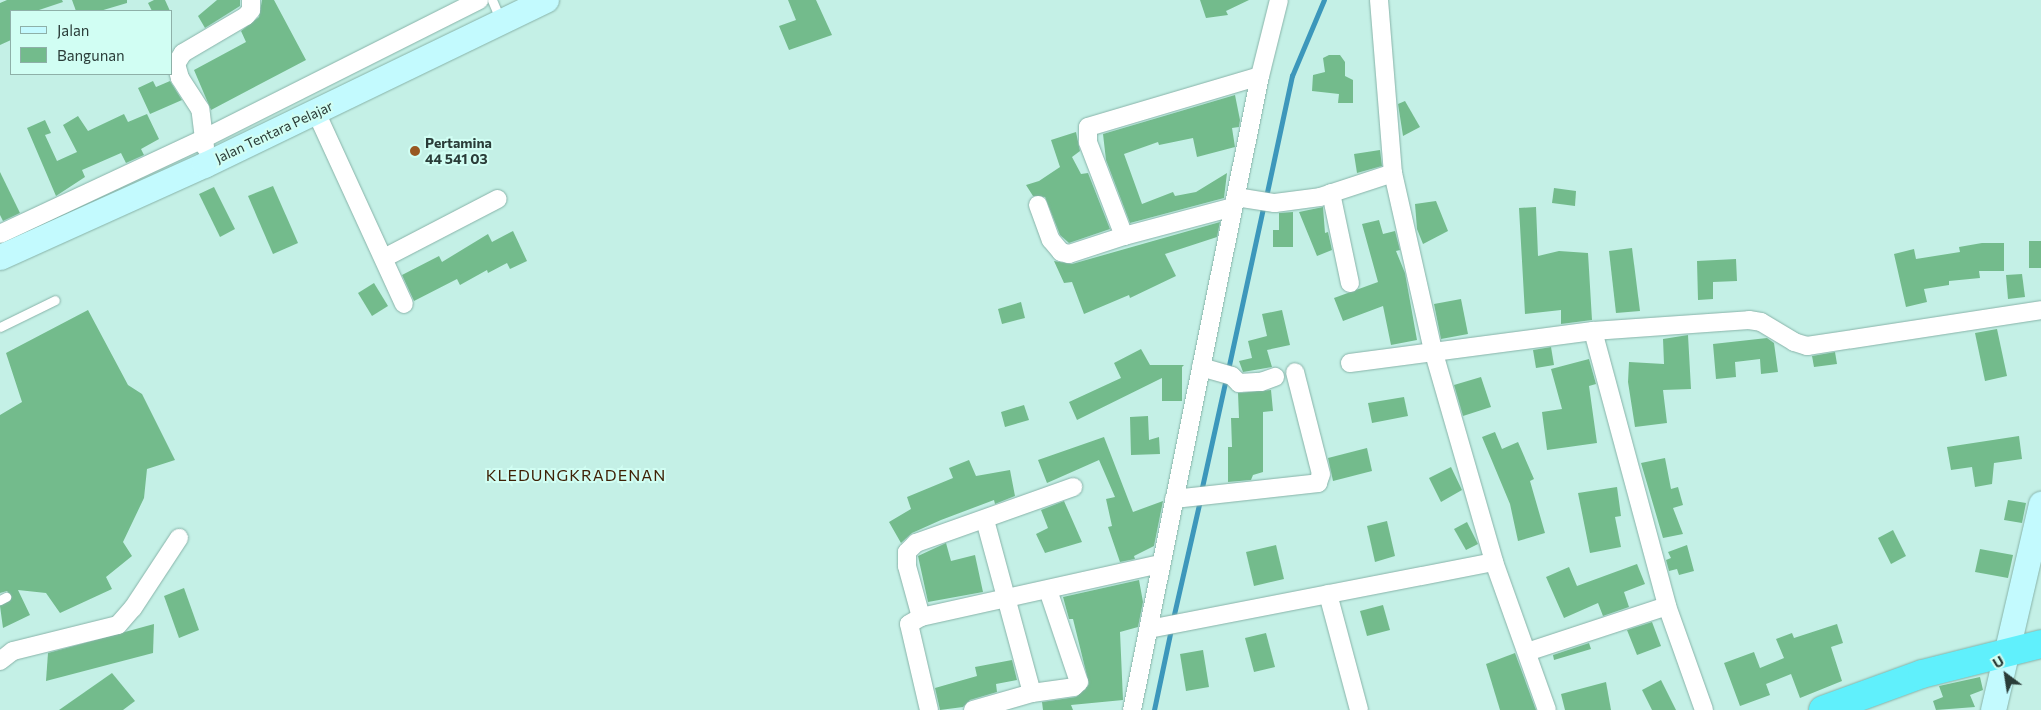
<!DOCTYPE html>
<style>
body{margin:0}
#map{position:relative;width:2041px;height:710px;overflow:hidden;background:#c4f0e6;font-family:Commissioner,sans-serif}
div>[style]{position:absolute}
.stream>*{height:4.5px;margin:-2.25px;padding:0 2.25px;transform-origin:2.25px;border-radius:2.25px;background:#3c97bb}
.building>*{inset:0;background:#73bb8c}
.roads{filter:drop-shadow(0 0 1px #88b3a9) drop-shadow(0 0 1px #88b3a9)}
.service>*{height:9px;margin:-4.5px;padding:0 4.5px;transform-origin:4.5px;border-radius:4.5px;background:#fff}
.minor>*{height:18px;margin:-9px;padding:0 9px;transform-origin:9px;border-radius:9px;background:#fff}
.secondary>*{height:25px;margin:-12.5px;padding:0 12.5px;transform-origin:12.5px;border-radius:12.5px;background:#c3fafe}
.trunk>*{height:28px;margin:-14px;padding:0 14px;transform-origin:14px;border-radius:14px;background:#60f0fc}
.dots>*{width:14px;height:14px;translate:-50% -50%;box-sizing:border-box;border:2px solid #d1fef3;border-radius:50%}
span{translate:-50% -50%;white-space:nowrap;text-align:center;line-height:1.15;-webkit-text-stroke:4px #d1fef3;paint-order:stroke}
.street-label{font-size:14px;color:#2a3c38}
.poi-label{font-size:14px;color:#2a3c38;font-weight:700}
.left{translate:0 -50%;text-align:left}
.quarter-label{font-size:16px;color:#402207;letter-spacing:1px}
.legend{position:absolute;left:10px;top:10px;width:162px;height:65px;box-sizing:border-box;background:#d1fef3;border:1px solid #8eb0a8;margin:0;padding:6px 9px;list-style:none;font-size:15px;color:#2a3c38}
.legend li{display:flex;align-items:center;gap:10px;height:25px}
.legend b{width:25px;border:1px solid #8eb0a8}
.north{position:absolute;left:1981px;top:650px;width:50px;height:50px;-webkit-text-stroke:4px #d1fef3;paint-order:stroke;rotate:329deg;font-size:14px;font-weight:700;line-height:20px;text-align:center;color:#2a3c38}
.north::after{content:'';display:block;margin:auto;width:18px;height:22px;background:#2a3c38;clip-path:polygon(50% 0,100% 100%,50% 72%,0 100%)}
</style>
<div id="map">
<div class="stream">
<div style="left:1266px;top:197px;width:124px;rotate:-77.9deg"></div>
<div style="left:1292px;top:76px;width:82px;rotate:-67.2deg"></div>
<div style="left:1228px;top:370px;width:170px;rotate:-77.8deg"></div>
<div style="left:1201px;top:492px;width:117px;rotate:-77.6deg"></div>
<div style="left:1173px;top:619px;width:122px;rotate:-77.2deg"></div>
<div style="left:1154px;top:710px;width:83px;rotate:-78.1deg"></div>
</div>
<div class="building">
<div style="clip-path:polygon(7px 0,62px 0,63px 2px,36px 11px,11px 11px,11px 40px,0 45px,0 3px)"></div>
<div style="clip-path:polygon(72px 0,127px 0,127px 3px,100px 11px,76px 11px)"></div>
<div style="clip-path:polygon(154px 0,165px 0,170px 11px,152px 11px,148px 3px)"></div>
<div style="clip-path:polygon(217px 0,240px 0,240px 6px,205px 28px,198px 16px)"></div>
<div style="clip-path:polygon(262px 0,274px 0,306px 60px,211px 110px,194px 70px,246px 42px,241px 31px,259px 17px)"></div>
<div style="clip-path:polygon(788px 0,816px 0,832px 35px,789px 50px,779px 26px,796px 20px)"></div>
<div style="clip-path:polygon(1200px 0,1249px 0,1226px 11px,1228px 15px,1206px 18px)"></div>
<div style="clip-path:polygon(1329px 55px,1340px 55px,1345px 62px,1345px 76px,1353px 80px,1353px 103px,1338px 103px,1339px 94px,1312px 91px,1313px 75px,1325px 72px,1323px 58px)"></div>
<div style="clip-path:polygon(153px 81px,156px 87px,170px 81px,182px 100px,150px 114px,138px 88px)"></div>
<div style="clip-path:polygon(1235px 95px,1240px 120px,1239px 127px,1232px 128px,1235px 147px,1197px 157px,1193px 138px,1159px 145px,1158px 142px,1124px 154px,1142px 204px,1173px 192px,1175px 196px,1196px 192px,1227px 173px,1224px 198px,1130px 223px,1106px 160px,1103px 134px)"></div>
<div style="clip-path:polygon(1405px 101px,1420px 127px,1403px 136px,1398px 104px)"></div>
<div style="clip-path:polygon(124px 114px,128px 122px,147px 114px,159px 139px,141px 149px,144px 155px,126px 163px,121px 153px,82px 170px,85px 177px,56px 196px,27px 128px,45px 120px,51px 133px,45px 135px,57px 161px,77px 152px,63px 125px,78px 116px,88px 131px)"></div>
<div style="clip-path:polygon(1076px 132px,1080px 151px,1072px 157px,1081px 174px,1088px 173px,1110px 229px,1069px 243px,1060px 235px,1045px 197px,1033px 196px,1026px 185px,1039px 181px,1060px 167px,1051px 140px)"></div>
<div style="clip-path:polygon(1380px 150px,1382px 166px,1357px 173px,1354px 154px)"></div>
<div style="clip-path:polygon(0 172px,20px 213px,3px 221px,0 215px)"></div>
<div style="clip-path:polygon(273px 186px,298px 243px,273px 254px,248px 196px)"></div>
<div style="clip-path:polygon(214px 187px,235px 229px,220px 237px,199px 194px)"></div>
<div style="clip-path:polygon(1554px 188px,1576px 191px,1575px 206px,1552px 203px)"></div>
<div style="clip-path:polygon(1436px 201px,1448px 231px,1423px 244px,1417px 229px,1415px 204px)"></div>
<div style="clip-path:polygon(1323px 207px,1325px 233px,1328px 232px,1332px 250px,1317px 256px,1299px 212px)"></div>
<div style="clip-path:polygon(1536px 207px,1538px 256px,1559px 251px,1588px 253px,1592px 320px,1561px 324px,1561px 310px,1525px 314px,1519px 208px)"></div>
<div style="clip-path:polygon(1293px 212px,1293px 247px,1273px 247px,1273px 230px,1279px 230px,1279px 213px)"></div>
<div style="clip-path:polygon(1379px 220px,1383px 234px,1395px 231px,1400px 250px,1396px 251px,1405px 273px,1417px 340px,1391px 345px,1383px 306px,1343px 321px,1334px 298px,1378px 282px,1362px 224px)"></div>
<div style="clip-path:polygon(1220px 222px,1217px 237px,1165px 254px,1176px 276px,1130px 298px,1129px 295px,1084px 314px,1072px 282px,1064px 283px,1054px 261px,1072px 264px)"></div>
<div style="clip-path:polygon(513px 231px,527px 261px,510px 269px,507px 263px,488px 273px,487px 270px,460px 285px,457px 279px,414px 301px,402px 275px,439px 256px,442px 262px,488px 234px,492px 242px)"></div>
<div style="clip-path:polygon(2029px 241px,2041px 241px,2041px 268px,2029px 268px)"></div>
<div style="clip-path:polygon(1982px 243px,2004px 243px,2004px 271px,1979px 271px,1980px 278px,1949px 281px,1949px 285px,1924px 289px,1927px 302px,1906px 307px,1894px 254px,1914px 249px,1916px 259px,1960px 252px,1959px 247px)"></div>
<div style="clip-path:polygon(1632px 248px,1640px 311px,1616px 313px,1609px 251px)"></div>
<div style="clip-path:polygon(1736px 259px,1737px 281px,1713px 282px,1713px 299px,1698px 300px,1697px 261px)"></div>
<div style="clip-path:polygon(2022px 274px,2025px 297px,2008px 299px,2006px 275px)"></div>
<div style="clip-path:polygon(374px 283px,388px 306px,372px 316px,358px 293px)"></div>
<div style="clip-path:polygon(1461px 299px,1468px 334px,1441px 339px,1434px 304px)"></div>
<div style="clip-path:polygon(1021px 302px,1025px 318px,1002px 324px,998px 309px)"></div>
<div style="clip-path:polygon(88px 310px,128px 385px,142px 394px,175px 460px,147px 469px,144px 498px,123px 542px,132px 556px,106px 577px,112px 589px,60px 613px,46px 593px,18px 590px,30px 615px,3px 628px,0 606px,12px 597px,7px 591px,0 593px,0 415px,22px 402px,6px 353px)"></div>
<div style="clip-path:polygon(1282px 310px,1290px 345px,1267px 350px,1272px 367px,1243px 372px,1239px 361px,1252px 358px,1248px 341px,1267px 336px,1262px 314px)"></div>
<div style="clip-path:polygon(1997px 329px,2007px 376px,1985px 381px,1975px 333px)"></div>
<div style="clip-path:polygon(1688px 335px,1691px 389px,1663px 390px,1667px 423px,1635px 427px,1628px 382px,1629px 362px,1664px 364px,1663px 339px)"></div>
<div style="clip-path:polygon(1767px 338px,1774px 343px,1778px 372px,1761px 374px,1760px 359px,1735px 362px,1736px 377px,1716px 379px,1713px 344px)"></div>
<div style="clip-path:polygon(1551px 347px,1554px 365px,1536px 368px,1533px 350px)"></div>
<div style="clip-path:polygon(1141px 349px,1150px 365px,1184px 365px,1182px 367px,1182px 401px,1162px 401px,1162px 378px,1077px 420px,1069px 402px,1121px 378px,1114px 363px)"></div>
<div style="clip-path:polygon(1835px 352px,1837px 364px,1814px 367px,1812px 356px)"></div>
<div style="clip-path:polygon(1589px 359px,1596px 384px,1589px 386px,1597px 443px,1547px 450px,1542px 412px,1562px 409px,1551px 369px)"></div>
<div style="clip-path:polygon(1481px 377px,1491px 407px,1463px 416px,1454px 385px)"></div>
<div style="clip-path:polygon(1271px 390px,1273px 411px,1263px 412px,1263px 472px,1253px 475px,1251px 480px,1228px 482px,1228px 447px,1232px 447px,1231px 418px,1239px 418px,1238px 393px)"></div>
<div style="clip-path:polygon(1404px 397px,1408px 416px,1372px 423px,1368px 403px)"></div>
<div style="clip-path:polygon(1024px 405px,1029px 420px,1005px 427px,1001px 412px)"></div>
<div style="clip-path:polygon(1148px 416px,1149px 440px,1159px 437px,1160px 454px,1131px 455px,1130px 417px)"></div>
<div style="clip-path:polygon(1495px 432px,1502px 449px,1518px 442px,1534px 479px,1530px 481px,1545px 533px,1518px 541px,1510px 504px,1482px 437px)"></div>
<div style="clip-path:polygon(2019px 436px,2022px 459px,1994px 463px,1992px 484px,1975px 487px,1972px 467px,1951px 470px,1947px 447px)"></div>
<div style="clip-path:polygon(1104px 437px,1133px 512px,1163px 501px,1154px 546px,1134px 556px,1135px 559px,1120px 562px,1108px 527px,1112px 526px,1106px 499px,1115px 497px,1099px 460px,1047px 483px,1038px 460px)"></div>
<div style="clip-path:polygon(1367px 448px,1372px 471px,1333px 481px,1328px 458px)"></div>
<div style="clip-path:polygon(1665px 458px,1671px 489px,1678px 487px,1683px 505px,1673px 508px,1683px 534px,1663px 538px,1641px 463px)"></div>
<div style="clip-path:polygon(969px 460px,976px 476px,1010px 470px,1015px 496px,995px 504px,994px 500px,941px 520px,912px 533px,901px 543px,889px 522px,911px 509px,907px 497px,953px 478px,949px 468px)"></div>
<div style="clip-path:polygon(1451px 467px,1462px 490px,1441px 502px,1429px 478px)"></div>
<div style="clip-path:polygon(1617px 487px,1621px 516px,1615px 517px,1621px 547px,1590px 553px,1578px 493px)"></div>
<div style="clip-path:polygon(2008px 500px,2026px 503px,2022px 523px,2004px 520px)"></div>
<div style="clip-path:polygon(1064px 501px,1082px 542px,1045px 553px,1036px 534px,1048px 528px,1041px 510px)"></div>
<div style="clip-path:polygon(1387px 521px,1395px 556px,1375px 562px,1367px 526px)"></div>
<div style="clip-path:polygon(1467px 522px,1478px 544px,1466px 550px,1454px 529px)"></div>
<div style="clip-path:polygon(1893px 530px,1906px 556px,1891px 564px,1878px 538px)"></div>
<div style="clip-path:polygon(946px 543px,951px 561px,975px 555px,983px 592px,928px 602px,918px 556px)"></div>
<div style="clip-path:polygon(1276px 545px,1284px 579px,1254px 586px,1246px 552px)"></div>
<div style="clip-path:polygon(1687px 545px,1694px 571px,1679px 575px,1677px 569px,1669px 571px,1666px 560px,1671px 558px,1668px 552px)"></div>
<div style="clip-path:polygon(1980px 549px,2013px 555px,2008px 578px,1975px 572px)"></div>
<div style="clip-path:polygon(1637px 564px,1645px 584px,1624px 592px,1629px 607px,1603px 616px,1598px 603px,1564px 618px,1546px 577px,1569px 567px,1577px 586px)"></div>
<div style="clip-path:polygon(1139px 580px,1143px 602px,1138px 627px,1120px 632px,1123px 700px,1071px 705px,1073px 710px,1043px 710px,1042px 702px,1076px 697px,1089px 684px,1073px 619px,1069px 619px,1063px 597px)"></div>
<div style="clip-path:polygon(184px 588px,199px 630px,179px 638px,164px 596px)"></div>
<div style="clip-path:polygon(1383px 605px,1390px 630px,1367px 636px,1360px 611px)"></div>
<div style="clip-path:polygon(1652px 622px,1661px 646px,1637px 655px,1627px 630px)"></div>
<div style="clip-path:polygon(154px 624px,153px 653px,46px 681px,48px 653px)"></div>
<div style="clip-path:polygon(1837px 624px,1843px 643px,1831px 647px,1842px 681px,1800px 698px,1791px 674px,1766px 684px,1770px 695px,1740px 706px,1724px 663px,1754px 652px,1760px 668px,1784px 658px,1776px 639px,1792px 633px,1794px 638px)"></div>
<div style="clip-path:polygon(1266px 633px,1275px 667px,1254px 672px,1245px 638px)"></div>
<div style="clip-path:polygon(1589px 643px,1591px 649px,1554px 660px,1553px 655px)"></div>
<div style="clip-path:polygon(1203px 650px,1209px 687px,1186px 691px,1180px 654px)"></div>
<div style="clip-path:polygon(1515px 653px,1536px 710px,1500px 710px,1486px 664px)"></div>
<div style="clip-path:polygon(1012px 660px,1017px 680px,996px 684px,997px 692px,970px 700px,963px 707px,940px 710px,935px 688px,977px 676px,975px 667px)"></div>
<div style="clip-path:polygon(112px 673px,135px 701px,123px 710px,59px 710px)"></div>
<div style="clip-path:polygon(1980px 677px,1983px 690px,1970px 695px,1975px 707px,1936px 710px,1933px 701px,1943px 697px,1939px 686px)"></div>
<div style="clip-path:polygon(1661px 680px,1676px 710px,1652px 710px,1642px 690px)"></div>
<div style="clip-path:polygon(1606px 682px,1611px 710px,1565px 710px,1561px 694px)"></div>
</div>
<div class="roads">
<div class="service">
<div style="left:492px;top:0;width:21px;rotate:67deg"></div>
<div style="left:0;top:327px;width:61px;rotate:-26.1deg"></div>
<div style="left:0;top:600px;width:7px;rotate:-27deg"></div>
</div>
<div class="minor">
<div style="left:1379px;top:0;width:174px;rotate:85.4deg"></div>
<div style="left:1393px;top:173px;width:181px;rotate:77.3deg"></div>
<div style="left:1433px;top:350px;width:221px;rotate:73.9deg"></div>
<div style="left:1494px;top:562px;width:157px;rotate:70.3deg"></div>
<div style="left:316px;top:112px;width:211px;rotate:65.4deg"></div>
<div style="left:205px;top:147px;width:38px;rotate:-97deg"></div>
<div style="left:200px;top:109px;width:37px;rotate:-123deg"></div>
<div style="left:180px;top:78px;width:15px;rotate:-106deg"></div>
<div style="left:176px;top:64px;width:13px;rotate:-58deg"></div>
<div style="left:183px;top:53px;width:73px;rotate:-30.4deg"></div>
<div style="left:246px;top:16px;width:8px;rotate:-50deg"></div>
<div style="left:251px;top:10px;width:10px;rotate:-90deg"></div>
<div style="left:1331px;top:193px;width:92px;rotate:78.1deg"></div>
<div style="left:1236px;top:197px;width:39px;rotate:9deg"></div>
<div style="left:1275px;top:203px;width:45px;rotate:-7.6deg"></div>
<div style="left:1320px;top:197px;width:77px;rotate:-18.2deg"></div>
<div style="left:1038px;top:205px;width:37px;rotate:70deg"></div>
<div style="left:1051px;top:240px;width:16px;rotate:50deg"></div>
<div style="left:1061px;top:252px;width:8px;rotate:14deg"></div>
<div style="left:1069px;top:254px;width:58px;rotate:-18.1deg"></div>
<div style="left:1124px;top:236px;width:113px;rotate:-14.9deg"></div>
<div style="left:0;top:234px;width:226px;rotate:-25.1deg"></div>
<div style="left:205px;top:138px;width:307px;rotate:-26.7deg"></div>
<div style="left:1124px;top:236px;width:101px;rotate:-111deg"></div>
<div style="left:1088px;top:142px;width:15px;rotate:-90deg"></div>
<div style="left:1088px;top:127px;width:179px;rotate:-16.5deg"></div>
<div style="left:384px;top:258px;width:128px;rotate:-27.4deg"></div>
<div style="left:1593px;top:331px;width:285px;rotate:74.9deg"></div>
<div style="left:1667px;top:606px;width:110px;rotate:70.4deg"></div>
<div style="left:1350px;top:363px;width:245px;rotate:-7.5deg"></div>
<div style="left:1593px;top:331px;width:156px;rotate:-4deg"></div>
<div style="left:1749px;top:320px;width:12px;rotate:9deg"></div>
<div style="left:1761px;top:322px;width:39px;rotate:31deg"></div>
<div style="left:1794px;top:342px;width:14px;rotate:17deg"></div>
<div style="left:1807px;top:346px;width:237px;rotate:-8.7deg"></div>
<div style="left:1201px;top:367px;width:32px;rotate:16deg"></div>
<div style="left:1232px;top:376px;width:10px;rotate:45deg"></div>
<div style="left:1239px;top:383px;width:22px;rotate:-3deg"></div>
<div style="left:1261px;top:382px;width:15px;rotate:-20deg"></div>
<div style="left:1174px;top:499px;width:145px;rotate:-6.3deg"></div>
<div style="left:1318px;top:483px;width:9px;rotate:-72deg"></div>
<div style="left:1321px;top:474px;width:105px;rotate:-104.3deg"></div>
<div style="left:985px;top:520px;width:179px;rotate:74.8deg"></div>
<div style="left:1328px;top:594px;width:120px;rotate:75deg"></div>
<div style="left:921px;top:617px;width:246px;rotate:-12.5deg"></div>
<div style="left:1149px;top:629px;width:351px;rotate:-11deg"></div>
<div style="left:1527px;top:652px;width:147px;rotate:-18.2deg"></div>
<div style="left:0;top:661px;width:16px;rotate:-38deg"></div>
<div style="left:13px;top:651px;width:108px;rotate:-13.9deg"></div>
<div style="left:118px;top:625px;width:23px;rotate:-49deg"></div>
<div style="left:133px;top:608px;width:84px;rotate:-56.7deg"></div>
<div style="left:929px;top:710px;width:88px;rotate:-103.1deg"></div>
<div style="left:909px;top:624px;width:14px;rotate:-30deg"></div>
<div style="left:921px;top:617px;width:53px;rotate:-105.4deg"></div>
<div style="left:907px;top:566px;width:14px;rotate:-90deg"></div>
<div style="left:907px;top:552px;width:13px;rotate:-45deg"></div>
<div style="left:916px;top:543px;width:167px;rotate:-19.6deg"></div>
<div style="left:973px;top:710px;width:61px;rotate:-16.1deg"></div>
<div style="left:1032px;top:693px;width:42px;rotate:-8.1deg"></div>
<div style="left:1074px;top:687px;width:7px;rotate:-45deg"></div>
<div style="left:1079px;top:682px;width:97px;rotate:-108.6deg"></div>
<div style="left:1132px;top:710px;width:647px;rotate:-78.59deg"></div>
<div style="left:1260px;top:76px;width:78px;rotate:-76deg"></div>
</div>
<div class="secondary">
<div style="left:0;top:257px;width:224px;rotate:-24.3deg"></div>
<div style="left:204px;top:165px;width:380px;rotate:-25.8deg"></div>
<div style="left:1993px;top:710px;width:212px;rotate:-76.9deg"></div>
</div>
<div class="trunk">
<div style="left:1823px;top:710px;width:105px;rotate:-20deg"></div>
<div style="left:1922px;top:674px;width:123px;rotate:-14.1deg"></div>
</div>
</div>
<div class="dots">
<div style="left:415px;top:151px;background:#985821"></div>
</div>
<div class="street-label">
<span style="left:274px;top:132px;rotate:-25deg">Jalan Tentara Pelajar</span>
</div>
<div class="poi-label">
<span class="left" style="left:425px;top:151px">Pertamina<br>44 541 03</span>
</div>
<div class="quarter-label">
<span style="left:576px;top:475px">KLEDUNGKRADENAN</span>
</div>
<ul class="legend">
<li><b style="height:6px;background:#c3fafe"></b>Jalan</li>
<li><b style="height:14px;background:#73bb8c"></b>Bangunan</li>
</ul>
<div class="north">U</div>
</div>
